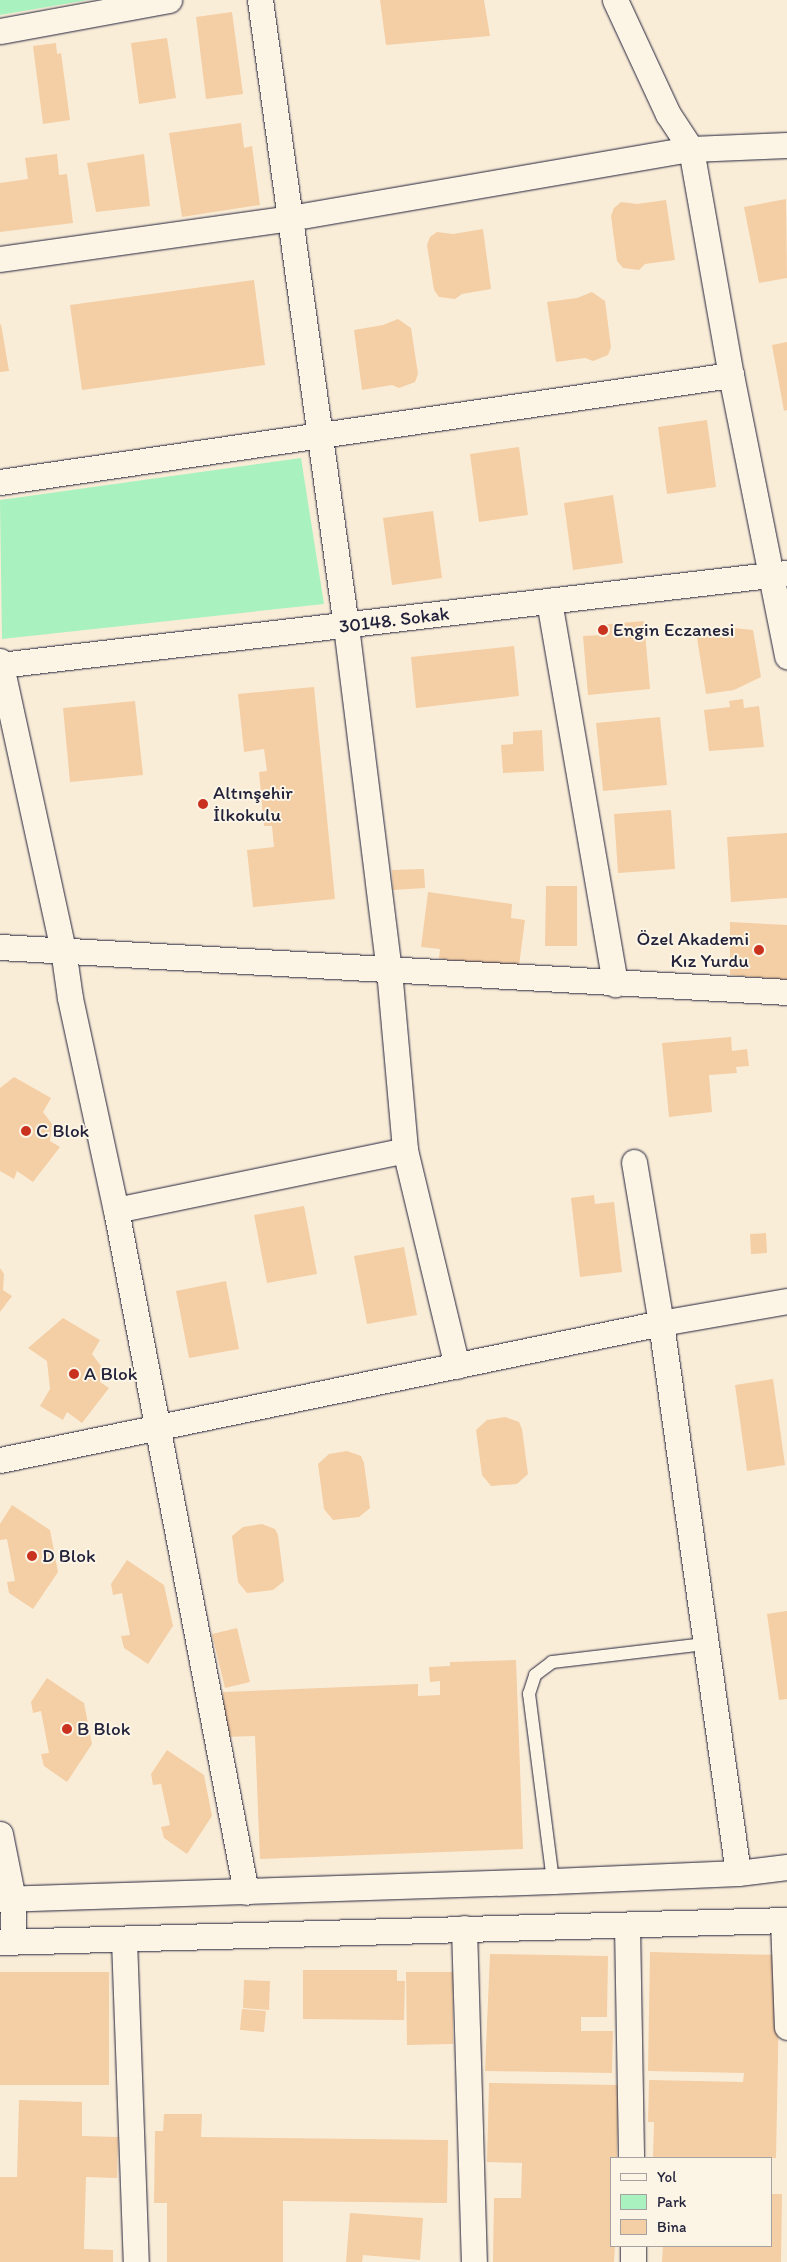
<!DOCTYPE html>
<meta charset="utf-8">
<style>
body{margin:0}
#map{position:relative;width:787px;height:2262px;overflow:hidden;background:#faedd8;font-family:Itim,sans-serif}
div>[style]{position:absolute}
.green>*{inset:0;background:#a9f2bf}
.building>*{inset:0;background:#f4cea4}
.roads{filter:drop-shadow(0 0 1px #22223b) drop-shadow(0 0 1px #22223b)}
.lane>*{height:12px;margin:-6px;padding:0 6px;transform-origin:6px;border-radius:6px;background:#fcf5e5}
.street>*{height:25px;margin:-12.5px;padding:0 12.5px;transform-origin:12.5px;border-radius:12.5px;background:#fcf5e5}
.dots>*{width:14px;height:14px;translate:-50% -50%;box-sizing:border-box;border:2px solid #fcf5e5;border-radius:50%}
span{translate:-50% -50%;white-space:nowrap;text-align:center;line-height:1.15;-webkit-text-stroke:4px #fcf5e5;paint-order:stroke}
.street-label{font-size:19px;color:#22223b}
.poi-label{font-size:19px;color:#22223b}
.left{translate:0 -50%;text-align:left}
.right{translate:-100% -50%;text-align:right}
.legend{position:absolute;left:610px;top:2157px;width:162px;height:90px;box-sizing:border-box;background:#fcf5e5;border:1px solid #a5a1a1;margin:0;padding:6px 9px;list-style:none;font-size:15px;color:#22223b}
.legend li{display:flex;align-items:center;gap:10px;height:25px}
.legend b{width:25px;border:1px solid #a5a1a1}
</style>
<div id="map">
<div class="green">
<div style="clip-path:polygon(0 0,88px 0,0 15px)"></div>
<div style="clip-path:polygon(301px 458px,324px 604px,2px 639px,0 500px)"></div>
</div>
<div class="building">
<div style="clip-path:polygon(380px 0,484px 0,490px 36px,386px 45px)"></div>
<div style="clip-path:polygon(232px 12px,243px 94px,206px 99px,196px 17px)"></div>
<div style="clip-path:polygon(167px 38px,176px 98px,139px 104px,131px 43px)"></div>
<div style="clip-path:polygon(56px 43px,57px 54px,61px 53px,70px 120px,43px 124px,33px 46px)"></div>
<div style="clip-path:polygon(241px 123px,244px 148px,252px 146px,260px 205px,182px 217px,169px 133px)"></div>
<div style="clip-path:polygon(57px 154px,59px 175px,67px 174px,73px 223px,0 232px,0 183px,28px 179px,25px 158px)"></div>
<div style="clip-path:polygon(144px 154px,150px 206px,96px 212px,87px 163px)"></div>
<div style="clip-path:polygon(786px 199px,787px 278px,759px 283px,744px 207px)"></div>
<div style="clip-path:polygon(666px 200px,675px 260px,645px 264px,639px 270px,623px 268px,617px 261px,611px 216px,614px 208px,621px 202px,637px 204px)"></div>
<div style="clip-path:polygon(483px 229px,491px 289px,462px 294px,455px 299px,439px 297px,434px 290px,427px 245px,430px 237px,437px 232px,453px 234px)"></div>
<div style="clip-path:polygon(254px 280px,265px 365px,82px 390px,70px 305px)"></div>
<div style="clip-path:polygon(592px 292px,605px 301px,611px 347px,608px 355px,593px 361px,585px 358px,556px 362px,547px 302px,577px 298px)"></div>
<div style="clip-path:polygon(398px 319px,411px 328px,418px 374px,415px 382px,399px 388px,392px 385px,362px 390px,354px 330px,383px 325px)"></div>
<div style="clip-path:polygon(1px 324px,9px 371px,0 372px,0 325px)"></div>
<div style="clip-path:polygon(787px 342px,787px 410px,784px 411px,772px 345px)"></div>
<div style="clip-path:polygon(707px 420px,716px 487px,667px 494px,658px 427px)"></div>
<div style="clip-path:polygon(519px 447px,528px 515px,479px 522px,470px 454px)"></div>
<div style="clip-path:polygon(613px 495px,623px 563px,573px 570px,564px 503px)"></div>
<div style="clip-path:polygon(433px 511px,442px 578px,392px 585px,383px 518px)"></div>
<div style="clip-path:polygon(644px 621px,650px 689px,588px 695px,583px 636px,600px 635px,599px 625px)"></div>
<div style="clip-path:polygon(724px 627px,753px 630px,761px 677px,734px 690px,706px 694px,696px 632px)"></div>
<div style="clip-path:polygon(514px 646px,519px 696px,416px 708px,411px 657px)"></div>
<div style="clip-path:polygon(314px 687px,335px 899px,253px 907px,247px 850px,274px 847px,272px 826px,264px 826px,259px 772px,267px 771px,264px 749px,244px 752px,238px 694px)"></div>
<div style="clip-path:polygon(743px 699px,744px 708px,759px 706px,764px 747px,709px 751px,704px 710px,730px 707px,729px 701px)"></div>
<div style="clip-path:polygon(135px 701px,143px 775px,70px 782px,63px 708px)"></div>
<div style="clip-path:polygon(660px 717px,667px 785px,603px 791px,596px 723px)"></div>
<div style="clip-path:polygon(542px 730px,544px 771px,503px 773px,501px 745px,513px 744px,513px 732px)"></div>
<div style="clip-path:polygon(671px 810px,675px 869px,618px 873px,614px 814px)"></div>
<div style="clip-path:polygon(787px 833px,787px 898px,731px 902px,727px 837px)"></div>
<div style="clip-path:polygon(424px 869px,425px 888px,393px 890px,392px 870px)"></div>
<div style="clip-path:polygon(546px 886px,577px 886px,577px 946px,545px 946px)"></div>
<div style="clip-path:polygon(428px 892px,512px 904px,511px 918px,525px 920px,518px 973px,439px 958px,440px 949px,421px 947px)"></div>
<div style="clip-path:polygon(730px 922px,787px 925px,787px 980px,730px 975px)"></div>
<div style="clip-path:polygon(731px 1037px,732px 1051px,747px 1049px,749px 1066px,736px 1067px,737px 1073px,709px 1075px,712px 1112px,669px 1117px,662px 1043px)"></div>
<div style="clip-path:polygon(14px 1077px,51px 1098px,43px 1112px,52px 1124px,50px 1141px,60px 1147px,33px 1182px,17px 1171px,14px 1179px,0 1171px,0 1088px)"></div>
<div style="clip-path:polygon(594px 1195px,595px 1204px,614px 1202px,622px 1272px,580px 1277px,571px 1198px)"></div>
<div style="clip-path:polygon(304px 1206px,317px 1274px,267px 1283px,254px 1215px)"></div>
<div style="clip-path:polygon(766px 1233px,767px 1253px,751px 1254px,750px 1234px)"></div>
<div style="clip-path:polygon(404px 1247px,417px 1315px,367px 1324px,354px 1256px)"></div>
<div style="clip-path:polygon(0 1268px,4px 1274px,3px 1290px,12px 1296px,0 1312px)"></div>
<div style="clip-path:polygon(226px 1281px,239px 1349px,189px 1358px,176px 1291px)"></div>
<div style="clip-path:polygon(63px 1318px,100px 1340px,92px 1354px,101px 1366px,100px 1382px,109px 1388px,82px 1423px,67px 1412px,63px 1420px,40px 1406px,50px 1389px,47px 1361px,28px 1348px)"></div>
<div style="clip-path:polygon(773px 1379px,785px 1465px,747px 1471px,735px 1385px)"></div>
<div style="clip-path:polygon(505px 1417px,519px 1422px,522px 1429px,528px 1474px,517px 1484px,491px 1486px,482px 1475px,476px 1430px,487px 1420px)"></div>
<div style="clip-path:polygon(347px 1451px,361px 1456px,364px 1463px,370px 1508px,359px 1517px,333px 1520px,324px 1509px,318px 1464px,329px 1454px)"></div>
<div style="clip-path:polygon(12px 1505px,50px 1530px,58px 1572px,33px 1609px,9px 1593px,7px 1582px,15px 1581px,7px 1539px,0 1540px,0 1524px)"></div>
<div style="clip-path:polygon(262px 1524px,275px 1529px,278px 1535px,284px 1581px,273px 1590px,247px 1593px,238px 1582px,232px 1536px,243px 1527px)"></div>
<div style="clip-path:polygon(127px 1560px,164px 1585px,173px 1626px,148px 1664px,124px 1648px,121px 1636px,130px 1635px,122px 1593px,113px 1595px,111px 1584px)"></div>
<div style="clip-path:polygon(787px 1611px,787px 1699px,779px 1700px,767px 1614px)"></div>
<div style="clip-path:polygon(237px 1628px,250px 1682px,225px 1688px,212px 1634px)"></div>
<div style="clip-path:polygon(516px 1660px,523px 1849px,260px 1859px,255px 1736px,225px 1737px,223px 1692px,418px 1684px,418px 1696px,440px 1695px,440px 1681px,430px 1682px,429px 1667px,450px 1666px,450px 1662px)"></div>
<div style="clip-path:polygon(47px 1678px,84px 1703px,92px 1744px,67px 1782px,44px 1766px,41px 1754px,49px 1753px,41px 1711px,33px 1713px,31px 1702px)"></div>
<div style="clip-path:polygon(167px 1750px,204px 1775px,212px 1816px,187px 1854px,164px 1838px,161px 1827px,170px 1825px,161px 1784px,153px 1785px,151px 1774px)"></div>
<div style="clip-path:polygon(650px 1952px,780px 1955px,776px 2158px,653px 2158px,654px 2122px,648px 2122px,649px 2080px,743px 2082px,744px 2073px,648px 2071px)"></div>
<div style="clip-path:polygon(490px 1954px,608px 1956px,607px 2017px,581px 2017px,581px 2031px,613px 2031px,612px 2073px,485px 2071px)"></div>
<div style="clip-path:polygon(303px 1970px,397px 1970px,397px 1981px,405px 1981px,404px 2020px,303px 2019px)"></div>
<div style="clip-path:polygon(0 1972px,109px 1972px,109px 2085px,0 2085px)"></div>
<div style="clip-path:polygon(406px 1972px,453px 1972px,453px 2044px,407px 2045px)"></div>
<div style="clip-path:polygon(244px 1980px,270px 1981px,269px 2010px,243px 2008px)"></div>
<div style="clip-path:polygon(242px 2009px,266px 2011px,264px 2032px,240px 2030px)"></div>
<div style="clip-path:polygon(489px 2083px,618px 2085px,617px 2158px,611px 2158px,611px 2246px,615px 2246px,614px 2262px,493px 2262px,494px 2198px,521px 2198px,522px 2163px,487px 2162px)"></div>
<div style="clip-path:polygon(19px 2100px,82px 2102px,82px 2136px,118px 2137px,117px 2178px,86px 2177px,84px 2249px,113px 2250px,113px 2262px,0 2262px,0 2177px,17px 2177px)"></div>
<div style="clip-path:polygon(164px 2114px,202px 2114px,201px 2137px,448px 2140px,447px 2203px,283px 2201px,283px 2262px,167px 2262px,167px 2203px,154px 2203px,155px 2131px,163px 2131px)"></div>
<div style="clip-path:polygon(771px 2194px,782px 2194px,781px 2262px,662px 2262px,663px 2246px,771px 2246px)"></div>
<div style="clip-path:polygon(350px 2213px,423px 2218px,420px 2260px,363px 2255px,362px 2262px,346px 2262px)"></div>
</div>
<div class="roads">
<div class="lane">
<div style="left:553px;top:1881px;width:189px;rotate:-97.3deg"></div>
<div style="left:529px;top:1694px;width:20px;rotate:-72deg"></div>
<div style="left:535px;top:1675px;width:21px;rotate:-37deg"></div>
<div style="left:552px;top:1662px;width:154px;rotate:-6.7deg"></div>
</div>
<div class="street">
<div style="left:260px;top:0;width:632px;rotate:82.18deg"></div>
<div style="left:346px;top:626px;width:347px;rotate:82.9deg"></div>
<div style="left:389px;top:970px;width:181px;rotate:84.9deg"></div>
<div style="left:405px;top:1150px;width:222px;rotate:76.5deg"></div>
<div style="left:615px;top:0;width:126px;rotate:65.1deg"></div>
<div style="left:668px;top:114px;width:42px;rotate:56.7deg"></div>
<div style="left:691px;top:149px;width:230px;rotate:80deg"></div>
<div style="left:731px;top:375px;width:287px;rotate:78.7deg"></div>
<div style="left:0;top:31px;width:172px;rotate:-10.4deg"></div>
<div style="left:0;top:259px;width:293px;rotate:-8deg"></div>
<div style="left:290px;top:218px;width:407px;rotate:-9.8deg"></div>
<div style="left:691px;top:149px;width:96px;rotate:-2.4deg"></div>
<div style="left:0;top:482px;width:739px;rotate:-8.33deg"></div>
<div style="left:549px;top:601px;width:389px;rotate:80.2deg"></div>
<div style="left:0;top:661px;width:295px;rotate:77.7deg"></div>
<div style="left:63px;top:949px;width:49px;rotate:81.9deg"></div>
<div style="left:70px;top:998px;width:217px;rotate:77.8deg"></div>
<div style="left:116px;top:1210px;width:694px;rotate:79.21deg"></div>
<div style="left:0;top:665px;width:792px;rotate:-6.67deg"></div>
<div style="left:0;top:947px;width:788px;rotate:3.27deg"></div>
<div style="left:634px;top:1162px;width:163px;rotate:80.5deg"></div>
<div style="left:661px;top:1323px;width:555px;rotate:82.03deg"></div>
<div style="left:116px;top:1210px;width:295px;rotate:-11.7deg"></div>
<div style="left:0;top:1460px;width:675px;rotate:-11.71deg"></div>
<div style="left:661px;top:1323px;width:128px;rotate:-9.9deg"></div>
<div style="left:0;top:1834px;width:66px;rotate:78.7deg"></div>
<div style="left:13px;top:1899px;width:43px;rotate:90deg"></div>
<div style="left:0;top:1899px;width:553px;rotate:-1.86deg"></div>
<div style="left:553px;top:1881px;width:185px;rotate:-2.5deg"></div>
<div style="left:738px;top:1873px;width:49px;rotate:-7deg"></div>
<div style="left:783px;top:1920px;width:107px;rotate:87.9deg"></div>
<div style="left:627px;top:1925px;width:233px;rotate:89deg"></div>
<div style="left:464px;top:1928px;width:334px;rotate:88.3deg"></div>
<div style="left:124px;top:1940px;width:322px;rotate:87.9deg"></div>
<div style="left:0;top:1942px;width:787px;rotate:-1.6deg"></div>
<div style="left:633px;top:2246px;width:16px;rotate:90deg"></div>
</div>
</div>
<div class="dots">
<div style="left:603px;top:630px;background:#c8321e"></div>
<div style="left:203px;top:804px;background:#c8321e"></div>
<div style="left:759px;top:950px;background:#c8321e"></div>
<div style="left:26px;top:1131px;background:#c8321e"></div>
<div style="left:74px;top:1374px;background:#c8321e"></div>
<div style="left:32px;top:1556px;background:#c8321e"></div>
<div style="left:67px;top:1729px;background:#c8321e"></div>
</div>
<div class="street-label">
<span style="left:394px;top:620px;rotate:-7deg">30148. Sokak</span>
</div>
<div class="poi-label">
<span class="left" style="left:613px;top:630px">Engin Eczanesi</span>
<span class="left" style="left:213px;top:804px">Altınşehir<br>İlkokulu</span>
<span class="right" style="left:749px;top:950px">Özel Akademi<br>Kız Yurdu</span>
<span class="left" style="left:36px;top:1131px">C Blok</span>
<span class="left" style="left:84px;top:1374px">A Blok</span>
<span class="left" style="left:42px;top:1556px">D Blok</span>
<span class="left" style="left:77px;top:1729px">B Blok</span>
</div>
<ul class="legend">
<li><b style="height:6px;background:#fcf5e5"></b>Yol</li>
<li><b style="height:14px;background:#a9f2bf"></b>Park</li>
<li><b style="height:14px;background:#f4cea4"></b>Bina</li>
</ul>
</div>
